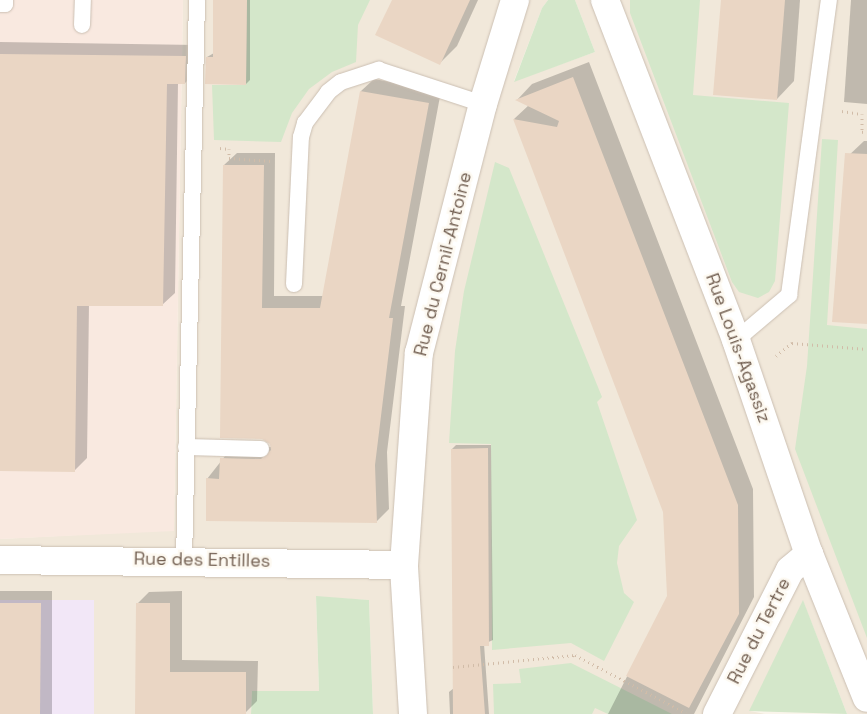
<!DOCTYPE html>
<style>
body{margin:0}
#map{position:relative;width:867px;height:714px;overflow:hidden;background:#faf5eb;font-family:"Space Grotesk",sans-serif}
div>[style]{position:absolute}
.residential>*{inset:0;background:#f1e8da}
.commercial>*{inset:0;background:#f9e9e0}
.education>*{inset:0;background:#f2e7f7}
.green>*{inset:0;background:#d4e7ca}
.shadow>*{inset:0;background:#0003}
.building>*{inset:0;background:#ead6c4}
.path>*{height:3px;margin-top:-1.5px;transform-origin:0;background:repeating-linear-gradient(90deg,#d1bca8 0 1px,transparent 0 5px)}
.roads{filter:drop-shadow(0 0 1px #cbbfb2) drop-shadow(0 0 1px #cbbfb2)}
.service>*{height:16px;margin:-8px;padding:0 8px;transform-origin:8px;border-radius:8px;background:#fff}
.minor>*{height:28px;margin:-14px;padding:0 14px;transform-origin:14px;border-radius:14px;background:#fff}
span{translate:-50% -50%;white-space:nowrap;text-align:center;line-height:1.15;-webkit-text-stroke:5px #fdf9f1;paint-order:stroke}
.street-label{font-size:18px;color:#725f51}
</style>
<div id="map">
<div class="residential">
<div style="clip-path:polygon(183px 0,548px 0,542px 8px,514px 81px,595px 52px,575px 0,867px 0,867px 714px,847px 714px,803px 601px,750px 711px,765px 714px,373px 714px,369px 600px,316px 597px,319px 691px,252px 691px,251px 714px,0 714px,0 539px,174px 530px)"></div>
</div>
<div class="commercial">
<div style="clip-path:polygon(0 0,183px 0,174px 531px,0 539px)"></div>
</div>
<div class="education">
<div style="clip-path:polygon(0 600px,94px 600px,94px 714px,0 714px)"></div>
</div>
<div class="green">
<div style="clip-path:polygon(247px 0,370px 0,358px 25px,356px 62px,332px 72px,309px 89px,292px 113px,281px 142px,214px 140px,212px 85px,246px 85px)"></div>
<div style="clip-path:polygon(548px 0,575px 0,595px 52px,514px 82px,542px 8px)"></div>
<div style="clip-path:polygon(630px 0,700px 0,693px 95px,789px 103px,775px 281px,769px 292px,758px 298px,739px 292px,732px 282px,630px 13px)"></div>
<div style="clip-path:polygon(822px 139px,838px 140px,827px 325px,867px 329px,867px 638px,795px 449px,807px 366px)"></div>
<div style="clip-path:polygon(495px 162px,509px 168px,602px 397px,597px 402px,637px 520px,619px 546px,617px 563px,624px 593px,634px 602px,604px 661px,571px 643px,492px 650px,491px 444px,449px 443px,455px 351px,464px 291px)"></div>
<div style="clip-path:polygon(316px 596px,369px 600px,373px 714px,251px 714px,252px 691px,319px 691px)"></div>
<div style="clip-path:polygon(803px 600px,847px 714px,749px 711px)"></div>
<div style="clip-path:polygon(571px 663px,672px 714px,608px 714px,595px 708px,592px 714px,494px 714px,493px 684px,521px 683px,519px 669px)"></div>
</div>
<div class="shadow">
<div style="clip-path:polygon(214px 0,250px 0,250px 80px,246px 84px,207px 57px,214px 53px)"></div>
<div style="clip-path:polygon(393px 0,478px 0,457px 46px,439px 64px)"></div>
<div style="clip-path:polygon(722px 0,800px 0,794px 81px,777px 99px)"></div>
<div style="clip-path:polygon(851px 0,867px 0,867px 104px,844px 102px)"></div>
<div style="clip-path:polygon(0 42px,197px 45px,197px 71px,185px 83px,178px 83px,175px 293px,162px 305px,89px 304px,87px 458px,75px 470px,0 469px)"></div>
<div style="clip-path:polygon(589px 62px,753px 489px,754px 597px,694px 714px,608px 714px,668px 596px,664px 512px,514px 119px,529px 105px,517px 100px,532px 84px)"></div>
<div style="clip-path:polygon(374px 79px,441px 91px,401px 306px,405px 306px,387px 452px,389px 509px,376px 522px,207px 479px,233px 446px,272px 447px,224px 165px,237px 153px,275px 153px,274px 296px,323px 296px,361px 91px)"></div>
<div style="clip-path:polygon(864px 141px,867px 141px,867px 323px,846px 158px)"></div>
<div style="clip-path:polygon(456px 445px,491px 445px,493px 640px,484px 644px,489px 714px,450px 714px,449px 692px,454px 688px,452px 449px)"></div>
<div style="clip-path:polygon(0 591px,52px 591px,52px 714px,0 714px)"></div>
<div style="clip-path:polygon(182px 591px,182px 660px,258px 661px,257px 701px,245px 713px,136px 714px,137px 604px,149px 592px)"></div>
</div>
<div class="building">
<div style="clip-path:polygon(213px 0,247px 0,246px 85px,205px 84px,206px 57px,213px 57px)"></div>
<div style="clip-path:polygon(392px 0,470px 0,440px 65px,375px 35px)"></div>
<div style="clip-path:polygon(721px 0,785px 0,777px 100px,713px 95px)"></div>
<div style="clip-path:polygon(0 54px,186px 56px,185px 84px,167px 84px,163px 306px,77px 306px,75px 472px,0 471px)"></div>
<div style="clip-path:polygon(573px 77px,738px 505px,739px 614px,689px 708px,626px 676px,667px 596px,663px 512px,513px 119px,557px 127px,559px 121px,515px 100px)"></div>
<div style="clip-path:polygon(360px 91px,429px 103px,389px 318px,393px 318px,375px 465px,377px 523px,206px 521px,206px 478px,219px 479px,220px 458px,261px 459px,271px 450px,270px 444px,262px 439px,220px 438px,223px 165px,264px 165px,262px 308px,320px 308px)"></div>
<div style="clip-path:polygon(845px 153px,867px 154px,867px 324px,832px 322px)"></div>
<div style="clip-path:polygon(488px 448px,489px 646px,480px 646px,485px 714px,453px 714px,451px 449px)"></div>
<div style="clip-path:polygon(0 603px,41px 603px,40px 714px,0 714px)"></div>
<div style="clip-path:polygon(136px 603px,170px 603px,170px 672px,246px 672px,246px 714px,135px 714px)"></div>
</div>
<div class="path">
<div style="left:842px;top:111px;width:20px;rotate:9deg"></div>
<div style="left:862px;top:114px;width:18px;rotate:90deg"></div>
<div style="left:862px;top:132px;width:5px;rotate:-11deg"></div>
<div style="left:220px;top:148px;width:9px;rotate:6deg"></div>
<div style="left:229px;top:149px;width:9px;rotate:90deg"></div>
<div style="left:229px;top:158px;width:43px;rotate:4deg"></div>
<div style="left:776px;top:356px;width:21px;rotate:-39deg"></div>
<div style="left:792px;top:343px;width:75px;rotate:4.6deg"></div>
<div style="left:453px;top:667px;width:123px;rotate:-5.6deg"></div>
<div style="left:575px;top:655px;width:125px;rotate:27.6deg"></div>
</div>
<div class="roads">
<div class="service">
<div style="left:0;top:4px;width:5px"></div>
<div style="left:5px;top:4px;width:4px;rotate:-90deg"></div>
<div style="left:82px;top:25px;width:25px;rotate:-88deg"></div>
<div style="left:294px;top:284px;width:147px;rotate:-87.3deg"></div>
<div style="left:301px;top:137px;width:15px;rotate:-74deg"></div>
<div style="left:305px;top:123px;width:39px;rotate:-53deg"></div>
<div style="left:328px;top:92px;width:16px;rotate:-38deg"></div>
<div style="left:341px;top:82px;width:40px;rotate:-18deg"></div>
<div style="left:379px;top:70px;width:109px;rotate:18.1deg"></div>
<div style="left:736px;top:340px;width:70px;rotate:-40.3deg"></div>
<div style="left:789px;top:295px;width:298px;rotate:-82.3deg"></div>
<div style="left:186px;top:447px;width:75px;rotate:1.5deg"></div>
<div style="left:184px;top:560px;width:560px;rotate:-88.67deg"></div>
</div>
<div class="minor">
<div style="left:605px;top:0;width:364px;rotate:68.9deg"></div>
<div style="left:736px;top:340px;width:226px;rotate:71.2deg"></div>
<div style="left:809px;top:554px;width:155px;rotate:68.1deg"></div>
<div style="left:0;top:560px;width:404px;rotate:0.7deg"></div>
<div style="left:413px;top:714px;width:149px;rotate:-93.5deg"></div>
<div style="left:404px;top:565px;width:213px;rotate:-86deg"></div>
<div style="left:419px;top:353px;width:257px;rotate:-75.6deg"></div>
<div style="left:483px;top:104px;width:109px;rotate:-72.9deg"></div>
<div style="left:717px;top:714px;width:161px;rotate:-63.1deg"></div>
<div style="left:790px;top:570px;width:25px;rotate:-40deg"></div>
</div>
</div>
<div class="street-label">
<span style="left:443px;top:264px;rotate:-76deg">Rue du Cernil-Antoine</span>
<span style="left:738px;top:348px;rotate:70deg">Rue Louis-Agassiz</span>
<span style="left:202px;top:560px;rotate:1deg">Rue des Entilles</span>
<span style="left:759px;top:631px;rotate:-63deg">Rue du Tertre</span>
</div>
</div>
